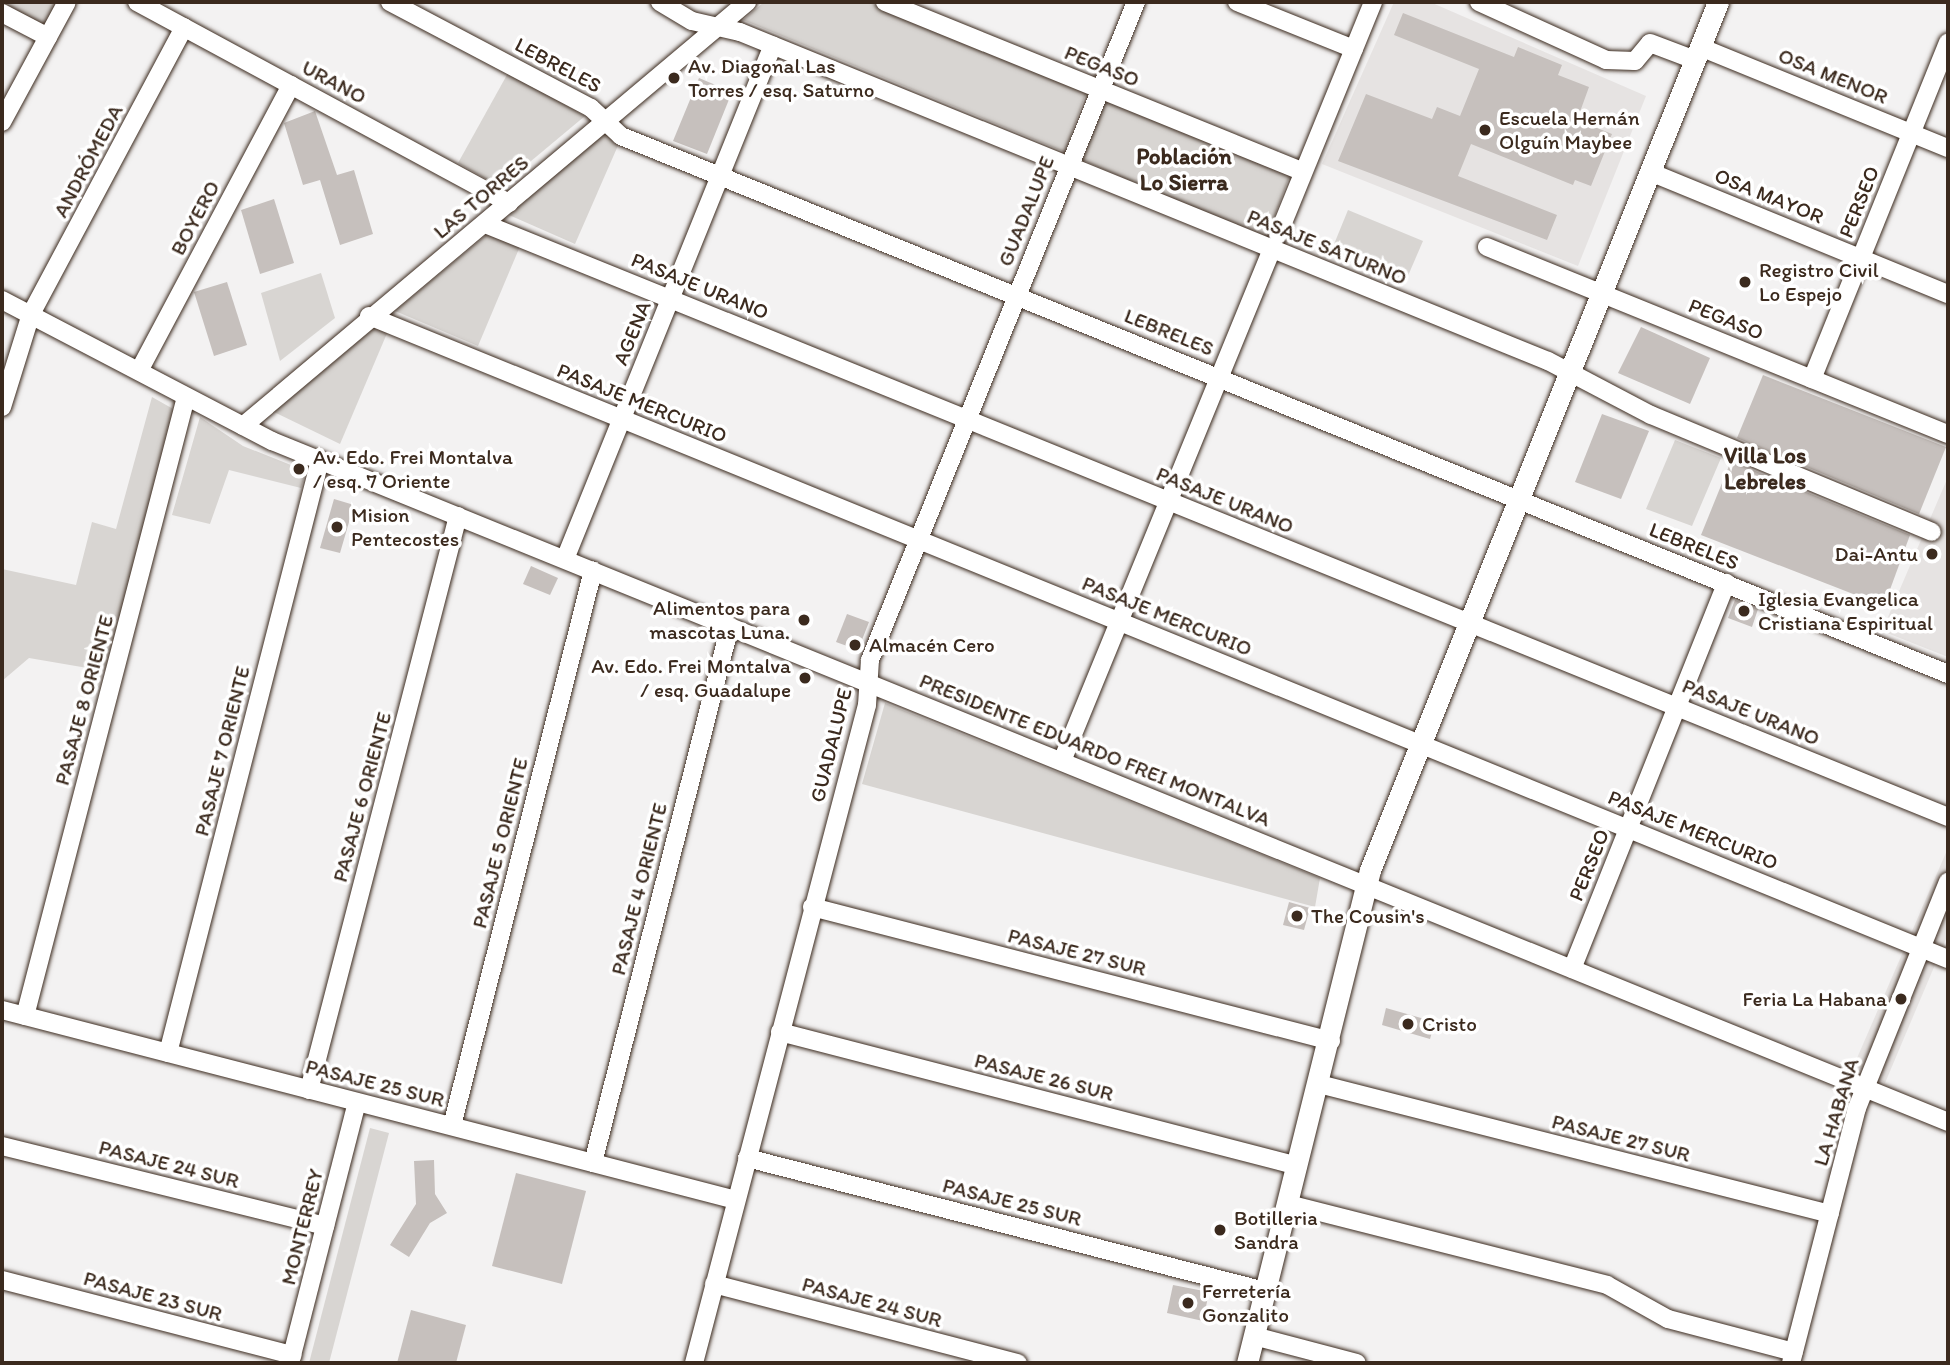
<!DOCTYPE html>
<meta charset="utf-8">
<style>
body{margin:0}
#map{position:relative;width:1950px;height:1365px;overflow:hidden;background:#f3f2f2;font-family:Itim,sans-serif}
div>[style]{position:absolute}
.built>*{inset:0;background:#e6e3e2}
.green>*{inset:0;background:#d8d5d2}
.building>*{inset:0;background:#c6c0bd}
.roads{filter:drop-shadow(0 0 2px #3b2a1e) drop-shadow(0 0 2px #3b2a1e)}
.minor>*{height:18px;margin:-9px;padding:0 9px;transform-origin:9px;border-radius:9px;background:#fff}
.major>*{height:21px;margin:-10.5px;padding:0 10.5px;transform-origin:10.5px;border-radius:10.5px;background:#fff}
.dots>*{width:19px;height:19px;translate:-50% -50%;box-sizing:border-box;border:4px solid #fff;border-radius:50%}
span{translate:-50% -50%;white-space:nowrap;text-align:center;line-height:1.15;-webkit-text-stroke:7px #fff;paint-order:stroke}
.street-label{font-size:21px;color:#3b2a1e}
.poi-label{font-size:21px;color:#3b2a1e}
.left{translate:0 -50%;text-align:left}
.right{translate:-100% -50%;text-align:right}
.neighbourhood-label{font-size:23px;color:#3b2a1e;font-weight:700}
.frame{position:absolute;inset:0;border:4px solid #3b2a1e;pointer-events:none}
</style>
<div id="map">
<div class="built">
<div style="clip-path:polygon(1394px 2px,1430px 2px,1646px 96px,1578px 266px,1322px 164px)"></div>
<div style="clip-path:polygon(1948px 477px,1948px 657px,1882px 631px)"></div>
<div style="clip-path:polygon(1948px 848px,1948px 934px,1885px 1083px,1854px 1065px)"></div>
</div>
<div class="green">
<div style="clip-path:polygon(2px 2px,58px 2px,44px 27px)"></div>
<div style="clip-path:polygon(764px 2px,868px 2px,1087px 90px,1065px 152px,743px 20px)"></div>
<div style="clip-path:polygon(508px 73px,585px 116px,500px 187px,458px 163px)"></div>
<div style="clip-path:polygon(1106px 99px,1291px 172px,1266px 239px,1080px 159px)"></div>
<div style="clip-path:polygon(604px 133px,620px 141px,575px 244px,509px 215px)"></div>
<div style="clip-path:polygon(1348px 210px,1423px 241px,1404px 285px,1330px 254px)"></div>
<div style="clip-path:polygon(491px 231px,521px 244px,478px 346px,395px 311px)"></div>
<div style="clip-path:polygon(321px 273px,335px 318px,280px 361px,261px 293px)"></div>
<div style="clip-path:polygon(378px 325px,388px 331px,340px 444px,274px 412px)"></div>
<div style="clip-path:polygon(152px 397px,175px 410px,105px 671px,29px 658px,2px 681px,2px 569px,76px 585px,92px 522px,116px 529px)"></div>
<div style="clip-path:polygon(200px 417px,243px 446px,306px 471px,301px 488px,229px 470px,210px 524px,172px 515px)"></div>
<div style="clip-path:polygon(1675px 440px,1721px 458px,1692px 526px,1646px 509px)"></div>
<div style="clip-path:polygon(885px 703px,1320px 878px,1315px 907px,862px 784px)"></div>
<div style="clip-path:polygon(370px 1128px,389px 1133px,329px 1363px,309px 1363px)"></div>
</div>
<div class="building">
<div style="clip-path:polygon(1403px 13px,1514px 57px,1518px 47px,1562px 65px,1558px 75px,1589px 87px,1577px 120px,1612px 134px,1591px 186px,1575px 180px,1573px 185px,1471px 144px,1458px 176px,1557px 215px,1547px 240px,1338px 161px,1366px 94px,1432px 119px,1437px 107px,1460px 116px,1479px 69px,1394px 35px)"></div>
<div style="clip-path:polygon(699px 78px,732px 92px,707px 154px,673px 141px)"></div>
<div style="clip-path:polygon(315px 111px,337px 175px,354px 170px,373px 234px,340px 245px,320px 180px,303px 185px,284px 123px)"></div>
<div style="clip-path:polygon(274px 199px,294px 263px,260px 274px,241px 210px)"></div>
<div style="clip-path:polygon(227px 282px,247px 345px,214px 356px,194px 292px)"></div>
<div style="clip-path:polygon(1641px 327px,1710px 358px,1690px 404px,1618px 373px)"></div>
<div style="clip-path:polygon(1763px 375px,1946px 447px,1919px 514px,1737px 438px)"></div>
<div style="clip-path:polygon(1602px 414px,1649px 431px,1621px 499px,1575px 482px)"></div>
<div style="clip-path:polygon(1731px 461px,1910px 535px,1884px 606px,1701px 535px)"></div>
<div style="clip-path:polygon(334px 499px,354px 505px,340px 553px,320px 548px)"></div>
<div style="clip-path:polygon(531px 566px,558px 578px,550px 595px,523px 584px)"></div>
<div style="clip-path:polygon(1735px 600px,1758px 609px,1752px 627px,1728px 618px)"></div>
<div style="clip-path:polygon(847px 614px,869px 622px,858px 650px,836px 642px)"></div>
<div style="clip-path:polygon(1289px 902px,1310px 908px,1304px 930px,1283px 925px)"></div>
<div style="clip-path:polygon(1386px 1008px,1435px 1022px,1430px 1039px,1382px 1025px)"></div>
<div style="clip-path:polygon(434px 1160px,435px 1194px,447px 1213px,430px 1223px,409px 1257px,390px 1245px,416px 1204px,414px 1161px)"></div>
<div style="clip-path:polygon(516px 1173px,586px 1191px,562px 1284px,492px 1266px)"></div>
<div style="clip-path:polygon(1173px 1285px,1209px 1292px,1203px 1321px,1167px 1313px)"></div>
<div style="clip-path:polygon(411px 1310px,466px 1325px,456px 1363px,397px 1363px)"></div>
</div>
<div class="roads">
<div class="minor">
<div style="left:137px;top:2px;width:423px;rotate:28.4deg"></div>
<div style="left:390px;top:2px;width:227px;rotate:27.8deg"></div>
<div style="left:591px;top:108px;width:41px;rotate:43deg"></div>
<div style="left:621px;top:136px;width:1432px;rotate:22.07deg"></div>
<div style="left:660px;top:2px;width:37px;rotate:31deg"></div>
<div style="left:692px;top:21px;width:49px;rotate:12.9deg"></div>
<div style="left:740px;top:32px;width:872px;rotate:22.16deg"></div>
<div style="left:1548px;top:361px;width:116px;rotate:27.7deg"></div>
<div style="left:1651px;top:415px;width:304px;rotate:22.6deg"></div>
<div style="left:885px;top:2px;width:451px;rotate:22.1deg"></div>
<div style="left:1237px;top:2px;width:126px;rotate:21.9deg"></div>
<div style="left:1479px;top:2px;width:140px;rotate:24.5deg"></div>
<div style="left:1606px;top:60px;width:29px;rotate:2deg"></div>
<div style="left:1635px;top:61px;width:23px;rotate:-50deg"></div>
<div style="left:1650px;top:43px;width:48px;rotate:20.7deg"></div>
<div style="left:2px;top:13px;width:52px;rotate:27.6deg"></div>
<div style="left:1700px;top:47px;width:268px;rotate:22.2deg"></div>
<div style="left:2px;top:122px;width:136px;rotate:-61.6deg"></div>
<div style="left:1650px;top:172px;width:322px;rotate:22.3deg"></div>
<div style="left:485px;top:224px;width:1579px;rotate:22.06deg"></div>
<div style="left:1278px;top:235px;width:252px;rotate:-67.8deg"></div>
<div style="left:1487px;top:247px;width:497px;rotate:22.1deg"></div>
<div style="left:2px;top:300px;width:305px;rotate:27.6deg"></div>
<div style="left:272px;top:441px;width:1809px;rotate:22.11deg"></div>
<div style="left:369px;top:316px;width:1705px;rotate:22.16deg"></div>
<div style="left:139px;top:371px;width:324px;rotate:-62deg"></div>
<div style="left:1812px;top:379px;width:363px;rotate:-68deg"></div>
<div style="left:2px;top:407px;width:97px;rotate:-72.7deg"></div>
<div style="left:31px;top:314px;width:325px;rotate:-61.9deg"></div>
<div style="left:243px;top:426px;width:659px;rotate:-40.07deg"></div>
<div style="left:565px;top:559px;width:554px;rotate:-67.97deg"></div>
<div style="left:1062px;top:761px;width:553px;rotate:-67.7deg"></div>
<div style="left:812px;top:907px;width:536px;rotate:14.48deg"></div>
<div style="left:1572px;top:969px;width:416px;rotate:-68.2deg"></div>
<div style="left:2px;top:1010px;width:758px;rotate:14.51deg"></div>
<div style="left:25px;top:1016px;width:640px;rotate:-75.42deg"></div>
<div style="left:780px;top:1032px;width:535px;rotate:14.5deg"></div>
<div style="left:168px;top:1053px;width:612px;rotate:-75.62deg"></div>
<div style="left:1319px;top:1084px;width:527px;rotate:14.27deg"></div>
<div style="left:309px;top:1090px;width:593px;rotate:-75.45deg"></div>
<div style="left:452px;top:1126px;width:573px;rotate:-75.75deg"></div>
<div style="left:2px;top:1146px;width:333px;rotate:13.9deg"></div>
<div style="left:747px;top:1158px;width:535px;rotate:14.4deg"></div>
<div style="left:593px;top:1163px;width:554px;rotate:-75.69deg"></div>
<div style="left:1288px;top:1204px;width:329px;rotate:14.2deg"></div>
<div style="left:1607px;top:1285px;width:70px;rotate:29.1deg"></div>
<div style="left:1668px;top:1319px;width:130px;rotate:14.7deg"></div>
<div style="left:2px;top:1280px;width:300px;rotate:14.5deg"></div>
<div style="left:714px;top:1284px;width:314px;rotate:14.6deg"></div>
<div style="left:1254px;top:1336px;width:106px;rotate:14.7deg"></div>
<div style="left:290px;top:1363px;width:269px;rotate:-75.6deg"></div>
<div style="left:694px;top:1363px;width:680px;rotate:-75.27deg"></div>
<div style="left:867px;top:705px;width:45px;rotate:-86.2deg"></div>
<div style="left:870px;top:660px;width:710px;rotate:-67.99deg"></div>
<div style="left:1791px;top:1363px;width:263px;rotate:-75.5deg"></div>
<div style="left:1857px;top:1108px;width:244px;rotate:-68.1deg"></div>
</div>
<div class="major">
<div style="left:1247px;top:1363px;width:508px;rotate:-75.99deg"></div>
<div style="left:1370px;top:870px;width:935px;rotate:-68.15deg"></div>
</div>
</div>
<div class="dots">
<div style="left:674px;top:78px;background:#3b2a1e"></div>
<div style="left:1485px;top:130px;background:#3b2a1e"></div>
<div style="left:1745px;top:282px;background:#3b2a1e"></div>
<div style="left:299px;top:469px;background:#3b2a1e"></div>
<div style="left:337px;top:527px;background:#3b2a1e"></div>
<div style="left:1932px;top:554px;background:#3b2a1e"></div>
<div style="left:1744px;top:611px;background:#3b2a1e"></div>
<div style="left:804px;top:620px;background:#3b2a1e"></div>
<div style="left:855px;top:645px;background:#3b2a1e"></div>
<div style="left:805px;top:678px;background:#3b2a1e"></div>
<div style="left:1297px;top:916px;background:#3b2a1e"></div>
<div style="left:1901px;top:999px;background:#3b2a1e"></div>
<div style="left:1408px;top:1024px;background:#3b2a1e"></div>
<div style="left:1220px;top:1230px;background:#3b2a1e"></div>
<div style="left:1188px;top:1303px;background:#3b2a1e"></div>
</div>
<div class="street-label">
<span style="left:558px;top:65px;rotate:28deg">LEBRELES</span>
<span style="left:1102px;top:66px;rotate:22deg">PEGASO</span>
<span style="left:1833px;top:76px;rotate:22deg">OSA MENOR</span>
<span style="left:334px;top:82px;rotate:28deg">URANO</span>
<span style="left:88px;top:161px;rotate:-62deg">ANDRÓMEDA</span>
<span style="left:1769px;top:196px;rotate:22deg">OSA MAYOR</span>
<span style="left:481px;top:197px;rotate:-40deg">LAS TORRES</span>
<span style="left:1859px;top:202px;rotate:-68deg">PERSEO</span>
<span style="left:1026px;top:211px;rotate:-68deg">GUADALUPE</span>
<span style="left:195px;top:218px;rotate:-62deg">BOYERO</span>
<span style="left:1327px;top:247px;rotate:22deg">PASAJE SATURNO</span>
<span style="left:700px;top:286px;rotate:22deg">PASAJE URANO</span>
<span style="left:1726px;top:319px;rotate:22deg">PEGASO</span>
<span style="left:1169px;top:332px;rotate:22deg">LEBRELES</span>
<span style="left:632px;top:333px;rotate:-68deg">AGENA</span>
<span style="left:642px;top:403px;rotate:22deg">PASAJE MERCURIO</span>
<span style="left:1225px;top:500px;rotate:22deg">PASAJE URANO</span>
<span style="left:1694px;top:546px;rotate:22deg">LEBRELES</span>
<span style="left:1167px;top:616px;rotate:22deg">PASAJE MERCURIO</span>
<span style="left:84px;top:700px;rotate:-75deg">PASAJE 8 ORIENTE</span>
<span style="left:1751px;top:712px;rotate:22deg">PASAJE URANO</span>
<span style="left:831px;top:745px;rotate:-76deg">GUADALUPE</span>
<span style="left:1095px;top:750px;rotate:22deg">PRESIDENTE EDUARDO FREI MONTALVA</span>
<span style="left:222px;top:751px;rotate:-76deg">PASAJE 7 ORIENTE</span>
<span style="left:362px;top:797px;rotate:-75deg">PASAJE 6 ORIENTE</span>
<span style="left:1693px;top:830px;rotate:22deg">PASAJE MERCURIO</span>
<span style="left:500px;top:843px;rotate:-76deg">PASAJE 5 ORIENTE</span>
<span style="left:1589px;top:865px;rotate:-68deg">PERSEO</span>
<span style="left:639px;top:889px;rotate:-76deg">PASAJE 4 ORIENTE</span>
<span style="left:1077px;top:952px;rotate:14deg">PASAJE 27 SUR</span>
<span style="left:1044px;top:1077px;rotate:14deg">PASAJE 26 SUR</span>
<span style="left:375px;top:1083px;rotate:14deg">PASAJE 25 SUR</span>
<span style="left:1836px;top:1112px;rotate:-73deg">LA HABANA</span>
<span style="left:1621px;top:1138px;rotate:14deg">PASAJE 27 SUR</span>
<span style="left:169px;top:1164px;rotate:14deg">PASAJE 24 SUR</span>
<span style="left:1012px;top:1202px;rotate:14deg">PASAJE 25 SUR</span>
<span style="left:302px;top:1227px;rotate:-76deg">MONTERREY</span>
<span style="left:153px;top:1296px;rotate:15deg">PASAJE 23 SUR</span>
<span style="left:872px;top:1302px;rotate:15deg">PASAJE 24 SUR</span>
</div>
<div class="poi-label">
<span class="left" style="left:688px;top:78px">Av. Diagonal Las<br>Torres / esq. Saturno</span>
<span class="left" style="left:1499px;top:130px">Escuela Hernán<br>Olguín Maybee</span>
<span class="left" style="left:1759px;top:282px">Registro Civil<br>Lo Espejo</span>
<span class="left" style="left:313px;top:469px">Av. Edo. Frei Montalva<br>/ esq. 7 Oriente</span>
<span class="left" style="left:351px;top:527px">Mision<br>Pentecostes</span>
<span class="right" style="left:1918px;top:554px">Dai-Antu</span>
<span class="left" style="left:1758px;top:611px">Iglesia Evangelica<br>Cristiana Espiritual</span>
<span class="right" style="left:790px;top:620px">Alimentos para<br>mascotas Luna.</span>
<span class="left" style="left:869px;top:645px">Almacén Cero</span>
<span class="right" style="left:791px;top:678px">Av. Edo. Frei Montalva<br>/ esq. Guadalupe</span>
<span class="left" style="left:1311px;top:916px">The Cousin's</span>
<span class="right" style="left:1887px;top:999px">Feria La Habana</span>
<span class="left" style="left:1422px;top:1024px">Cristo</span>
<span class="left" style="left:1234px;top:1230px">Botilleria<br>Sandra</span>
<span class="left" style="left:1202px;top:1303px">Ferretería<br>Gonzalito</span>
</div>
<div class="neighbourhood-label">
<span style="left:1184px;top:169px">Población<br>Lo Sierra</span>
<span style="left:1765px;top:468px">Villa Los<br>Lebreles</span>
</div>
<div class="frame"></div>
</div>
